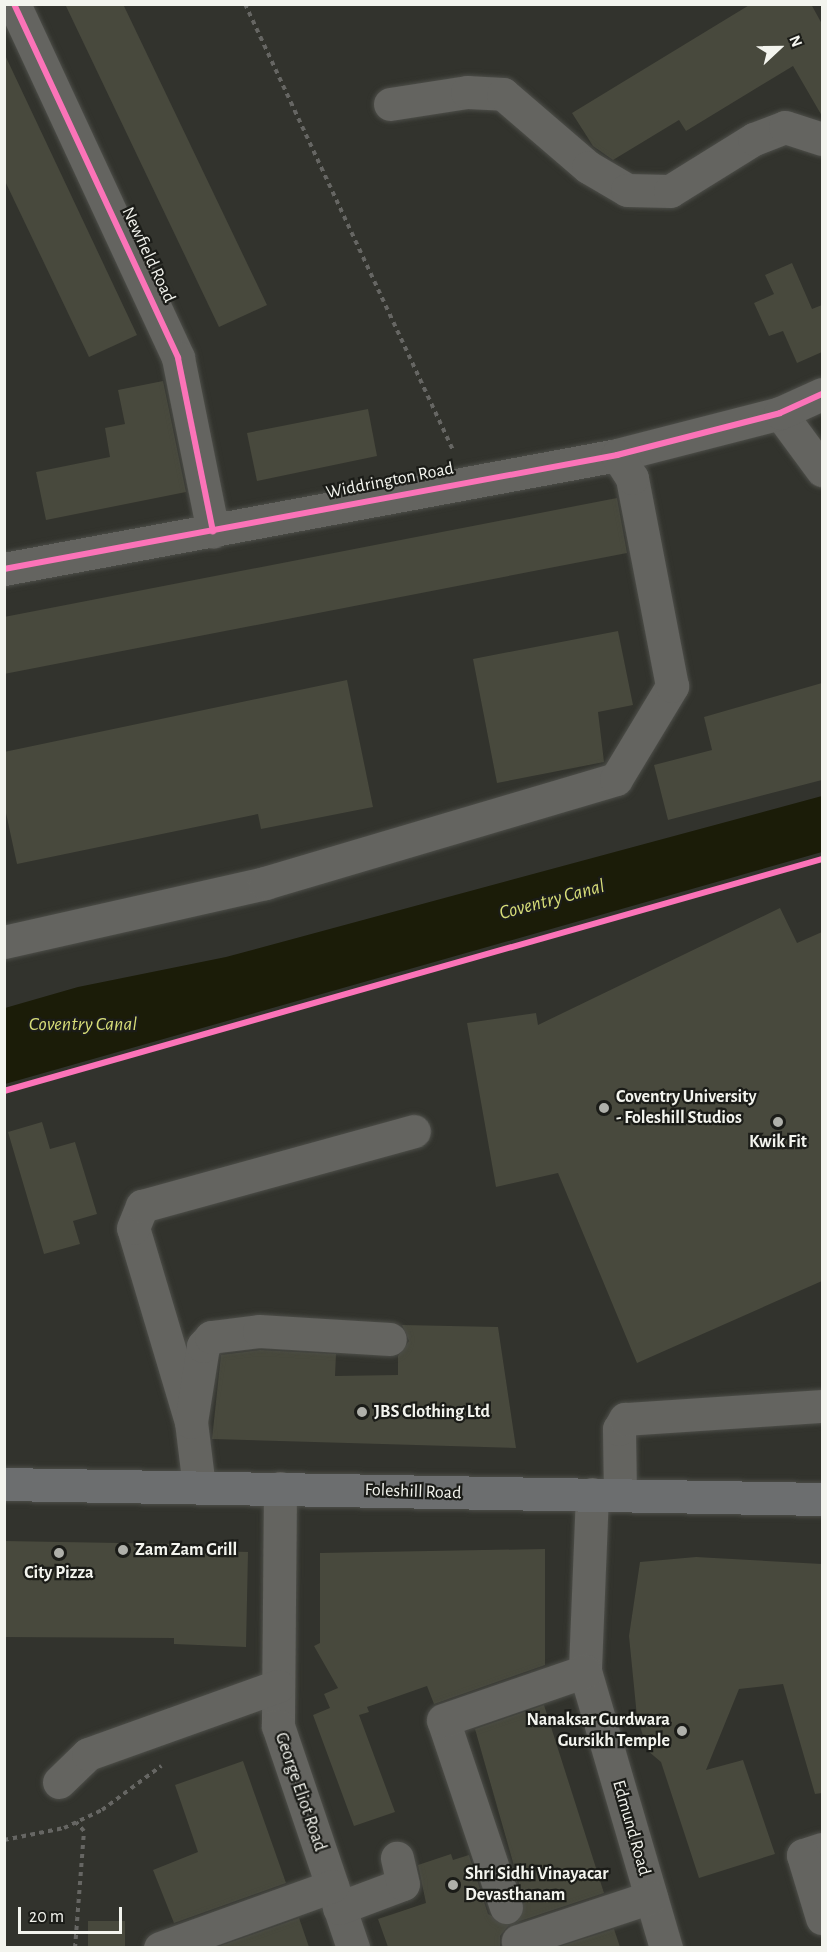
<!DOCTYPE html>
<style>
body{margin:0}
#map{position:relative;width:827px;height:1952px;overflow:hidden;background:#32332d;font-family:"Alegreya Sans",sans-serif}
div>[style]{position:absolute}
.water>*{inset:0;background:#1b1c08}
.building>*{inset:0;background:#48493d}
.path>*{height:4px;margin-top:-2px;transform-origin:0;background:repeating-linear-gradient(90deg,#666663 0 4.5px,transparent 0 9px)}
.roads{filter:drop-shadow(0 0 2px #4d4e49) drop-shadow(0 0 2px #4d4e49)}
.minor>*{height:33px;margin:-16.5px;padding:0 16.5px;transform-origin:16.5px;border-radius:16.5px;background:#646460}
.major>*{height:33px;margin:-16.5px;padding:0 16.5px;transform-origin:16.5px;border-radius:16.5px;background:#6c6e6f}
.cycleway>*{height:6px;margin:-3px;padding:0 3px;transform-origin:3px;border-radius:3px;background:#fb73b8}
.dots>*{width:16px;height:16px;translate:-50% -50%;box-sizing:border-box;border:3px solid #1b1c18;border-radius:50%}
span{translate:-50% -50%;white-space:nowrap;text-align:center;line-height:1.15;-webkit-text-stroke:4.5px #1b1c18;paint-order:stroke}
.street-label{font-size:18px;color:#f3f4ee}
.poi-label{font-size:18px;color:#f3f4ee;font-weight:700}
.left{translate:0 -50%;text-align:left}
.right{translate:-100% -50%;text-align:right}
.water-label{font-size:20px;color:#d7dd78;font-style:italic}
.frame{position:absolute;inset:0;border:6px solid #f3f4ee;pointer-events:none}
.north{position:absolute;left:749px;top:18px;width:60px;height:60px;-webkit-text-stroke:4px #1b1c18;paint-order:stroke;rotate:68deg;font-size:16px;font-weight:700;line-height:24px;text-align:center;color:#f3f4ee}
.north::after{content:'';display:block;margin:auto;width:21px;height:27px;background:#f3f4ee;clip-path:polygon(50% 0,100% 100%,50% 72%,0 100%)}
.scale{position:absolute;left:18px;top:1907px;width:104px;height:27px;box-sizing:border-box;border:3px solid #f3f4ee;border-top:0;padding-left:8px;font-size:18px;line-height:21px;white-space:nowrap;color:#f3f4ee;-webkit-text-stroke:4px #1b1c18;paint-order:stroke}
</style>
<div id="map">
<div class="water">
<div style="clip-path:polygon(822px 796px,822px 852px,5px 1084px,5px 1008px,78px 987px,226px 957px)"></div>
</div>
<div class="building">
<div style="clip-path:polygon(65px 4px,123px 4px,267px 305px,219px 327px)"></div>
<div style="clip-path:polygon(751px 4px,811px 4px,822px 24px,822px 116px,793px 66px,686px 131px,679px 120px,613px 160px,593px 146px,572px 113px)"></div>
<div style="clip-path:polygon(4px 53px,137px 335px,89px 357px,4px 179px)"></div>
<div style="clip-path:polygon(792px 263px,812px 309px,822px 305px,822px 352px,797px 363px,783px 331px,769px 336px,754px 303px,774px 294px,765px 275px)"></div>
<div style="clip-path:polygon(163px 381px,186px 492px,46px 520px,36px 472px,110px 457px,105px 428px,125px 424px,118px 390px)"></div>
<div style="clip-path:polygon(368px 409px,377px 456px,257px 481px,247px 433px)"></div>
<div style="clip-path:polygon(617px 498px,627px 553px,4px 674px,4px 617px)"></div>
<div style="clip-path:polygon(618px 631px,633px 705px,598px 712px,604px 762px,497px 783px,473px 659px)"></div>
<div style="clip-path:polygon(347px 680px,373px 807px,261px 829px,258px 814px,17px 864px,4px 804px,4px 752px)"></div>
<div style="clip-path:polygon(822px 683px,822px 780px,668px 820px,654px 765px,712px 750px,704px 717px)"></div>
<div style="clip-path:polygon(780px 908px,797px 943px,822px 932px,822px 1281px,637px 1363px,558px 1173px,496px 1187px,467px 1023px,536px 1013px,538px 1025px)"></div>
<div style="clip-path:polygon(42px 1122px,50px 1149px,75px 1142px,97px 1214px,73px 1221px,80px 1244px,44px 1254px,8px 1132px)"></div>
<div style="clip-path:polygon(402px 1325px,498px 1327px,516px 1448px,212px 1439px,221px 1355px,260px 1350px,336px 1354px,335px 1376px,398px 1375px,398px 1356px,409px 1341px)"></div>
<div style="clip-path:polygon(4px 1541px,177px 1544px,176px 1550px,248px 1552px,246px 1647px,174px 1644px,174px 1638px,4px 1637px)"></div>
<div style="clip-path:polygon(545px 1549px,545px 1665px,434px 1704px,427px 1686px,367px 1707px,369px 1712px,359px 1715px,395px 1812px,354px 1826px,313px 1715px,330px 1708px,324px 1694px,338px 1688px,314px 1646px,320px 1643px,320px 1553px)"></div>
<div style="clip-path:polygon(696px 1557px,822px 1564px,822px 1793px,815px 1794px,783px 1684px,739px 1689px,706px 1770px,743px 1760px,775px 1854px,699px 1878px,661px 1762px,648px 1751px,637px 1717px,629px 1636px,640px 1562px)"></div>
<div style="clip-path:polygon(544px 1705px,604px 1893px,517px 1922px,524px 1901px,475px 1729px)"></div>
<div style="clip-path:polygon(243px 1761px,286px 1883px,174px 1923px,153px 1870px,198px 1852px,175px 1785px)"></div>
<div style="clip-path:polygon(451px 1854px,453px 1860px,469px 1855px,488px 1914px,509px 1925px,500px 1936px,500px 1947px,388px 1947px,378px 1919px,426px 1903px,418px 1865px)"></div>
<div style="clip-path:polygon(299px 1918px,309px 1947px,217px 1947px)"></div>
<div style="clip-path:polygon(88px 1921px,125px 1921px,125px 1947px,88px 1947px)"></div>
<div style="clip-path:polygon(614px 1929px,620px 1947px,558px 1947px)"></div>
</div>
<div class="path">
<div style="left:245px;top:4px;width:493px;rotate:65deg"></div>
<div style="left:4px;top:1840px;width:61px;rotate:-11.3deg"></div>
<div style="left:64px;top:1828px;width:42px;rotate:-25.3deg"></div>
<div style="left:102px;top:1810px;width:74px;rotate:-36.7deg"></div>
<div style="left:75px;top:1948px;width:117px;rotate:-85.6deg"></div>
<div style="left:84px;top:1831px;width:12px;rotate:-132deg"></div>
</div>
<div class="roads">
<div class="minor">
<div style="left:14px;top:4px;width:390px;rotate:65.1deg"></div>
<div style="left:178px;top:358px;width:177px;rotate:78.6deg"></div>
<div style="left:390px;top:104px;width:78px;rotate:-8.9deg"></div>
<div style="left:467px;top:92px;width:36px;rotate:3deg"></div>
<div style="left:503px;top:94px;width:112px;rotate:40.7deg"></div>
<div style="left:588px;top:167px;width:45px;rotate:30.5deg"></div>
<div style="left:627px;top:190px;width:43px;rotate:1.3deg"></div>
<div style="left:670px;top:191px;width:99px;rotate:-31.8deg"></div>
<div style="left:754px;top:139px;width:33px;rotate:-21deg"></div>
<div style="left:785px;top:127px;width:39px;rotate:18deg"></div>
<div style="left:780px;top:413px;width:71px;rotate:53.6deg"></div>
<div style="left:4px;top:569px;width:624px;rotate:-10.53deg"></div>
<div style="left:617px;top:455px;width:168px;rotate:-14.4deg"></div>
<div style="left:780px;top:413px;width:46px;rotate:-24.3deg"></div>
<div style="left:4px;top:942px;width:268px;rotate:-12.7deg"></div>
<div style="left:265px;top:883px;width:366px;rotate:-16.5deg"></div>
<div style="left:616px;top:779px;width:109px;rotate:-58.9deg"></div>
<div style="left:672px;top:686px;width:212px;rotate:-100.9deg"></div>
<div style="left:632px;top:478px;width:27px;rotate:-123deg"></div>
<div style="left:191px;top:1422px;width:202px;rotate:-106.6deg"></div>
<div style="left:133px;top:1228px;width:24px;rotate:-68deg"></div>
<div style="left:142px;top:1206px;width:282px;rotate:-15.4deg"></div>
<div style="left:199px;top:1487px;width:65px;rotate:-97deg"></div>
<div style="left:191px;top:1422px;width:77px;rotate:-81deg"></div>
<div style="left:203px;top:1346px;width:12px;rotate:-48deg"></div>
<div style="left:211px;top:1337px;width:48px;rotate:-7.1deg"></div>
<div style="left:259px;top:1331px;width:131px;rotate:3.5deg"></div>
<div style="left:280px;top:1488px;width:238px;rotate:90.5deg"></div>
<div style="left:278px;top:1726px;width:234px;rotate:71.3deg"></div>
<div style="left:592px;top:1494px;width:177px;rotate:92.3deg"></div>
<div style="left:585px;top:1671px;width:289px;rotate:73.7deg"></div>
<div style="left:620px;top:1495px;width:66px;rotate:-90.9deg"></div>
<div style="left:619px;top:1429px;width:12px;rotate:-59deg"></div>
<div style="left:625px;top:1419px;width:197px;rotate:-3.8deg"></div>
<div style="left:59px;top:1782px;width:40px;rotate:-44deg"></div>
<div style="left:88px;top:1754px;width:202px;rotate:-19.7deg"></div>
<div style="left:822px;top:1849px;width:20px;rotate:162deg"></div>
<div style="left:803px;top:1855px;width:66px;rotate:73.2deg"></div>
<div style="left:506px;top:1907px;width:197px;rotate:-108.6deg"></div>
<div style="left:443px;top:1720px;width:150px;rotate:-19deg"></div>
<div style="left:339px;top:1908px;width:68px;rotate:-20.6deg"></div>
<div style="left:403px;top:1884px;width:27px;rotate:-103deg"></div>
<div style="left:160px;top:1948px;width:183px;rotate:-19.8deg"></div>
<div style="left:520px;top:1948px;width:7px;rotate:-106deg"></div>
<div style="left:518px;top:1941px;width:140px;rotate:-18.3deg"></div>
</div>
<div class="major">
<div style="left:4px;top:1484px;width:818px;rotate:1.05deg"></div>
</div>
</div>
<div class="cycleway">
<div style="left:14px;top:4px;width:390px;rotate:65.1deg"></div>
<div style="left:178px;top:358px;width:177px;rotate:78.6deg"></div>
<div style="left:4px;top:569px;width:624px;rotate:-10.53deg"></div>
<div style="left:617px;top:455px;width:168px;rotate:-14.4deg"></div>
<div style="left:780px;top:413px;width:46px;rotate:-24.3deg"></div>
<div style="left:4px;top:1091px;width:850px;rotate:-15.83deg"></div>
</div>
<div class="dots">
<div style="left:604px;top:1108px;background:#afb0aa"></div>
<div style="left:778px;top:1122px;background:#afb0aa"></div>
<div style="left:362px;top:1412px;background:#afb0aa"></div>
<div style="left:123px;top:1550px;background:#afb0aa"></div>
<div style="left:59px;top:1553px;background:#afb0aa"></div>
<div style="left:682px;top:1731px;background:#afb0aa"></div>
<div style="left:453px;top:1885px;background:#afb0aa"></div>
</div>
<div class="street-label">
<span style="left:148px;top:255px;rotate:65deg">Newfield Road</span>
<span style="left:390px;top:481px;rotate:-11deg">Widdrington Road</span>
<span style="left:413px;top:1492px;rotate:2deg">Foleshill Road</span>
<span style="left:300px;top:1792px;rotate:71deg">George Eliot Road</span>
<span style="left:631px;top:1828px;rotate:74deg">Edmund Road</span>
</div>
<div class="poi-label">
<span class="left" style="left:616px;top:1108px">Coventry University<br>- Foleshill Studios</span>
<span style="left:778px;top:1142px">Kwik Fit</span>
<span class="left" style="left:374px;top:1412px">JBS Clothing Ltd</span>
<span class="left" style="left:135px;top:1550px">Zam Zam Grill</span>
<span style="left:59px;top:1573px">City Pizza</span>
<span class="right" style="left:670px;top:1731px">Nanaksar Gurdwara<br>Gursikh Temple</span>
<span class="left" style="left:465px;top:1885px">Shri Sidhi Vinayacar<br>Devasthanam</span>
</div>
<div class="water-label">
<span style="left:552px;top:900px;rotate:-15deg">Coventry Canal</span>
<span style="left:83px;top:1024px">Coventry Canal</span>
</div>
<div class="frame"></div>
<div class="north">N</div>
<div class="scale">20 m</div>
</div>
